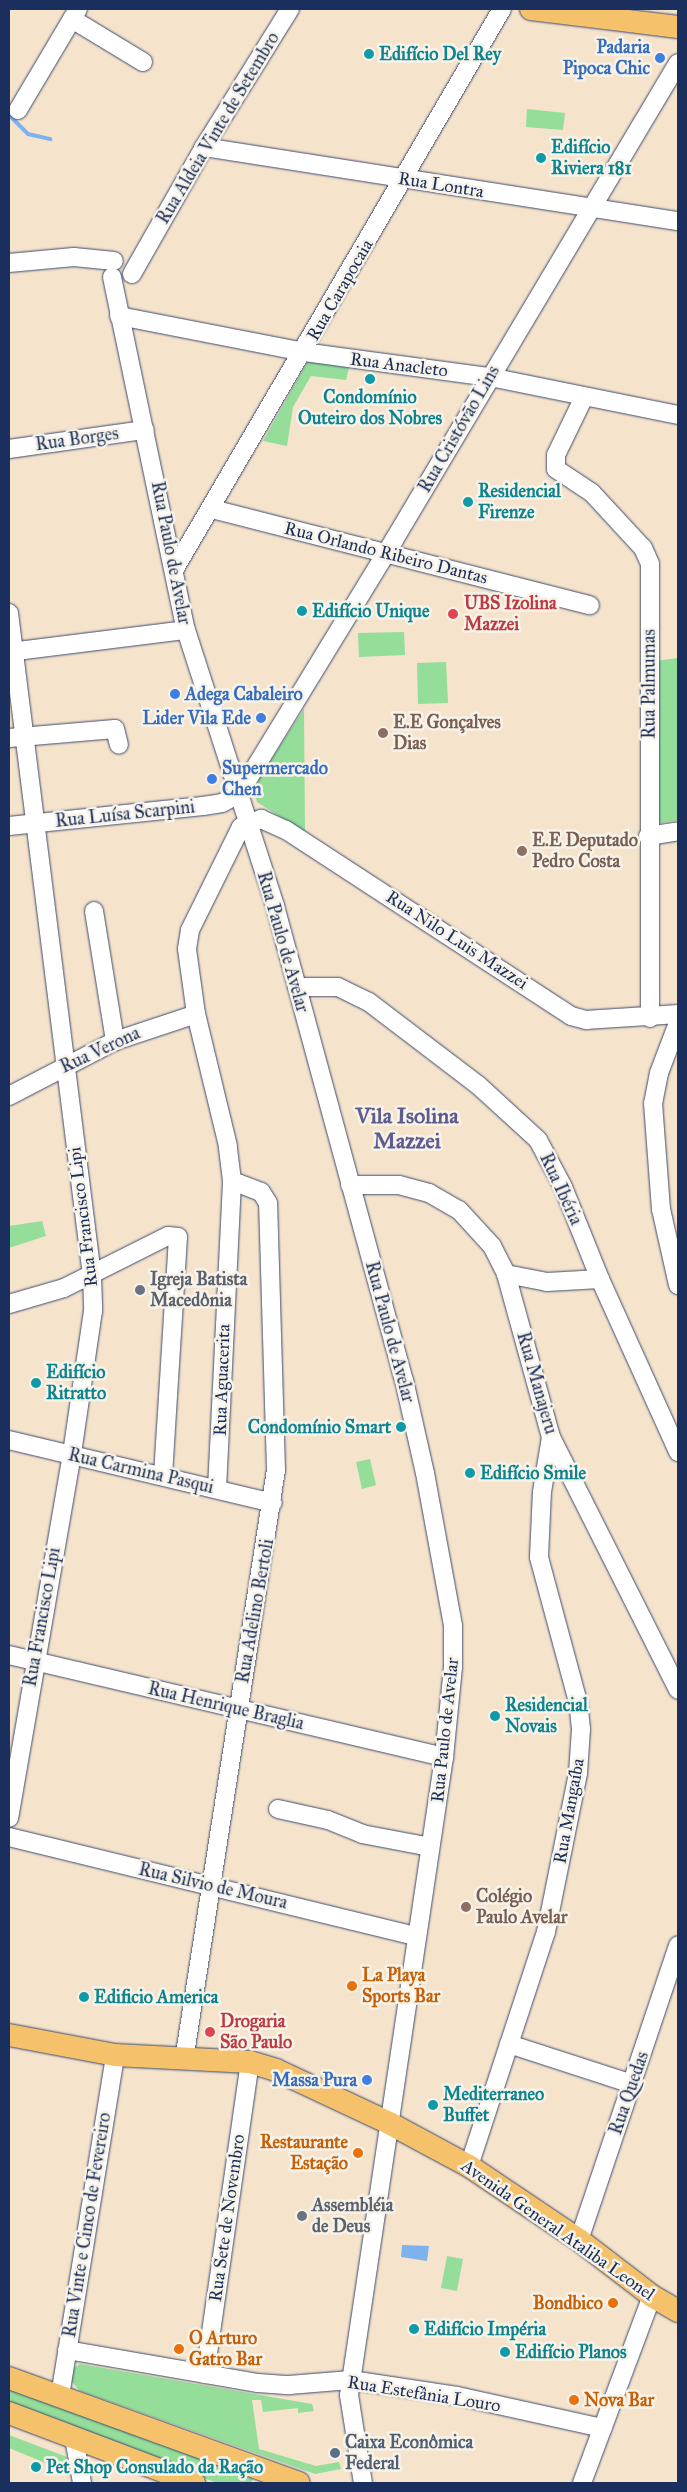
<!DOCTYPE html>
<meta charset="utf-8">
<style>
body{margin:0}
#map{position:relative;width:687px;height:2492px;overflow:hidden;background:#f5e3cc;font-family:"IM FELL Great Primer",serif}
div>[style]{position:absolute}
.green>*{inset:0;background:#94de9a}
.water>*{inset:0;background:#7eb2ec}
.stream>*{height:4px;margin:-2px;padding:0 2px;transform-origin:2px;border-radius:2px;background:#7eb2ec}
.roads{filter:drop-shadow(0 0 1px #3c4a6e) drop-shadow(0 0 1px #3c4a6e)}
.minor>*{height:18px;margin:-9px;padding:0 9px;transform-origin:9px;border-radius:9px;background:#fff}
.major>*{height:22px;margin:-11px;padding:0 11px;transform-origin:11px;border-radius:11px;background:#f5c16b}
.dots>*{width:14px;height:14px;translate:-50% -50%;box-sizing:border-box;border:2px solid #f7f3e8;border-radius:50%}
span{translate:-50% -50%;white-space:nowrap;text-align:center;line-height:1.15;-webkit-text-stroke:5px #f7f3e8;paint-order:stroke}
.shop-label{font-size:18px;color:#366cbe;font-weight:700}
.right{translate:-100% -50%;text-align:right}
.left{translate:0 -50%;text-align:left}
.culture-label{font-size:18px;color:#0d838f;font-weight:700}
.street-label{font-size:18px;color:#1b2f5e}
.health-label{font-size:18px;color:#be3a42;font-weight:700}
.education-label{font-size:18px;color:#785e54;font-weight:700}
.worship-label{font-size:18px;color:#5b616d;font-weight:700}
.food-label{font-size:18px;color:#c56008;font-weight:700}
.service-label{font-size:18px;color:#4e5e75;font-weight:700}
.district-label{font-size:22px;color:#5e5c8f;font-weight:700}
.frame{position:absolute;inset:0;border:10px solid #1b2f5e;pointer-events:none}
</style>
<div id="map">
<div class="green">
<div style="clip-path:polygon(527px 109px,565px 113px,563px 130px,526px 127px)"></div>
<div style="clip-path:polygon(308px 361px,349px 368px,346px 380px,311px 376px,293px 407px,287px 446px,263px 441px)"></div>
<div style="clip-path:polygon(404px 632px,405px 655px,359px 657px,358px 633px)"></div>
<div style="clip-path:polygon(677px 658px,678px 820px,655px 824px,656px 661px)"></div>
<div style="clip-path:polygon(446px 662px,448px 703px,418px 704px,417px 663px)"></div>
<div style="clip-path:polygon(304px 709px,305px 833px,257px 802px,255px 795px,259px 778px)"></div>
<div style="clip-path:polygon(42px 1221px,46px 1236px,9px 1248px,9px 1226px)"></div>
<div style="clip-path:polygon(370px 1459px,376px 1485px,362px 1489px,356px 1462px)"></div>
<div style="clip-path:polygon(447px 2256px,463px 2259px,457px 2291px,441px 2288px)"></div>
<div style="clip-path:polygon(80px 2364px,312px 2404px,314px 2411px,298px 2413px,298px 2408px,263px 2412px,261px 2400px,252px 2400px,259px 2449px,316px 2466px,339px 2462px,341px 2469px,315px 2474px,80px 2391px,71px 2381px,72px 2369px)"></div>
<div style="clip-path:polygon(9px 2386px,253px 2479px,251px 2483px,217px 2483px,9px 2404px)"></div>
<div style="clip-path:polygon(9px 2435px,67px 2457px,72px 2474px,9px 2448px)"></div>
</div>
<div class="water">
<div style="clip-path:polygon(402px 2245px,429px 2246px,427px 2261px,401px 2257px)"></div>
</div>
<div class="stream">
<div style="left:9px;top:115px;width:27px;rotate:45deg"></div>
<div style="left:28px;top:134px;width:23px;rotate:13deg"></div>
</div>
<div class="roads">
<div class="minor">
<div style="left:72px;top:19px;width:83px;rotate:31.2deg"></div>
<div style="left:18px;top:110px;width:117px;rotate:-59.3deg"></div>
<div style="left:204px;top:147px;width:480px;rotate:8.9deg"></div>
<div style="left:9px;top:263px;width:65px;rotate:-5.3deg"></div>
<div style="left:74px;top:257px;width:40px;rotate:5.7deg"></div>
<div style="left:132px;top:274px;width:146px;rotate:-60.4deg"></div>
<div style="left:204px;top:147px;width:163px;rotate:-58.1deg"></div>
<div style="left:112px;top:277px;width:361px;rotate:78.2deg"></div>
<div style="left:186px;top:630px;width:290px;rotate:72.1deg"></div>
<div style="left:275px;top:906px;width:491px;rotate:74.8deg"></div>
<div style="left:404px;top:1380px;width:95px;rotate:77.3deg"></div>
<div style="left:425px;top:1473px;width:156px;rotate:79.6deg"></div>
<div style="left:453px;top:1626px;width:41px;rotate:90deg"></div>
<div style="left:453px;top:1667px;width:90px;rotate:95.7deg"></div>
<div style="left:444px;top:1757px;width:645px;rotate:98.47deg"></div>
<div style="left:349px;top:2395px;width:89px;rotate:81deg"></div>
<div style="left:119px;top:316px;width:188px;rotate:11deg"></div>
<div style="left:304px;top:352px;width:188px;rotate:7.7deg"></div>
<div style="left:490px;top:377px;width:192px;rotate:11.4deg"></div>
<div style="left:584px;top:397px;width:64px;rotate:115.8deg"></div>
<div style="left:556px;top:455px;width:14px;rotate:90deg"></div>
<div style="left:556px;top:469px;width:43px;rotate:33.7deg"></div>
<div style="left:592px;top:493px;width:75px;rotate:47.2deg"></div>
<div style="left:643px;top:548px;width:17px;rotate:66deg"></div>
<div style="left:650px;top:564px;width:454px;rotate:90deg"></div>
<div style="left:9px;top:449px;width:137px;rotate:-8deg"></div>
<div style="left:212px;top:509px;width:390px;rotate:14.3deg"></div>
<div style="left:174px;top:570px;width:650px;rotate:-59.69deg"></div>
<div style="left:9px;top:613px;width:668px;rotate:82.86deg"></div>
<div style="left:92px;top:1276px;width:35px;rotate:88deg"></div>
<div style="left:93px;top:1311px;width:145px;rotate:98.4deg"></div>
<div style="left:72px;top:1454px;width:369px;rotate:99.8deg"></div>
<div style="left:9px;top:652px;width:178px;rotate:-7.1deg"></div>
<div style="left:9px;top:738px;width:106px;rotate:-4.9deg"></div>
<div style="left:115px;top:729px;width:16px;rotate:76deg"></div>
<div style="left:9px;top:826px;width:195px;rotate:-5.9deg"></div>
<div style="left:203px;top:806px;width:19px;rotate:-9deg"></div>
<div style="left:222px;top:803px;width:19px;rotate:-28deg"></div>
<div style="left:239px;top:794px;width:298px;rotate:-58.6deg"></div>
<div style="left:394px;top:540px;width:555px;rotate:-59.23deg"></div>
<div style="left:648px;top:836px;width:30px;rotate:-9deg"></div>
<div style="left:94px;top:911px;width:132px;rotate:80.8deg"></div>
<div style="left:297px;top:987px;width:41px"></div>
<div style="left:338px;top:987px;width:34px;rotate:26deg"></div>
<div style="left:369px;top:1002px;width:137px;rotate:37.3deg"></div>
<div style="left:478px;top:1085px;width:81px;rotate:42.5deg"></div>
<div style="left:538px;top:1140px;width:53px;rotate:62deg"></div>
<div style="left:563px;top:1187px;width:99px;rotate:68.1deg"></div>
<div style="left:600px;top:1279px;width:190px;rotate:65.7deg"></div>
<div style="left:678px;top:1023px;width:53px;rotate:110.8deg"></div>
<div style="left:659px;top:1073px;width:31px;rotate:101deg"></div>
<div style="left:653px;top:1103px;width:106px;rotate:85.7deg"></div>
<div style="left:661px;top:1209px;width:78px;rotate:77.4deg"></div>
<div style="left:9px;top:1096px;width:119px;rotate:-27.4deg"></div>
<div style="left:115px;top:1041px;width:85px;rotate:-18.4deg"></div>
<div style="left:350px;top:1185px;width:49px"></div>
<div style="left:399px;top:1185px;width:31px;rotate:15deg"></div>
<div style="left:429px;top:1193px;width:34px;rotate:30deg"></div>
<div style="left:459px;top:1210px;width:49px;rotate:47.5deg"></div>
<div style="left:492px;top:1246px;width:31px;rotate:63deg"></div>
<div style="left:506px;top:1274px;width:169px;rotate:74.6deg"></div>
<div style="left:551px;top:1437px;width:283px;rotate:63.3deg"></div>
<div style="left:506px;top:1274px;width:42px;rotate:11deg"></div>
<div style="left:547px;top:1282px;width:53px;rotate:-3.2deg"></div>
<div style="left:9px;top:1304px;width:57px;rotate:-16.2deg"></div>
<div style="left:64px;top:1288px;width:116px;rotate:-26.6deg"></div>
<div style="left:168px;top:1236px;width:10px;rotate:6deg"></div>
<div style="left:178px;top:1237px;width:238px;rotate:93.6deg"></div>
<div style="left:9px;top:1440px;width:271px;rotate:13.4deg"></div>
<div style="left:217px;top:1489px;width:308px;rotate:-87.2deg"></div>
<div style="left:232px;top:1181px;width:35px;rotate:-97deg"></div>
<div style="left:228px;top:1146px;width:136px;rotate:-103.6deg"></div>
<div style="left:196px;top:1014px;width:66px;rotate:-97.9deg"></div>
<div style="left:187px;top:949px;width:19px;rotate:-81deg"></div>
<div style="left:190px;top:930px;width:115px;rotate:-63.7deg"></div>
<div style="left:241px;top:827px;width:22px;rotate:-22deg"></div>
<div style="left:261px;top:819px;width:27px;rotate:24deg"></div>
<div style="left:286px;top:830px;width:340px;rotate:33.1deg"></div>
<div style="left:571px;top:1016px;width:16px;rotate:15deg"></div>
<div style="left:586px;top:1020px;width:92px;rotate:-3.7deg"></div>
<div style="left:9px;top:1655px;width:447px;rotate:13.2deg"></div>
<div style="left:278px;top:1809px;width:51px;rotate:12.4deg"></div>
<div style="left:328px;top:1820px;width:37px;rotate:22deg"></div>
<div style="left:362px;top:1834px;width:69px;rotate:10.8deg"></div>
<div style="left:9px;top:1837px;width:419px;rotate:13.7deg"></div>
<div style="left:509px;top:2044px;width:129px;rotate:18deg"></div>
<div style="left:184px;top:2060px;width:597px;rotate:-81.14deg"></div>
<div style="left:276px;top:1470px;width:267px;rotate:-91.7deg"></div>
<div style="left:268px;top:1203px;width:13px;rotate:-122deg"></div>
<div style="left:261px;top:1192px;width:31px;rotate:-159deg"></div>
<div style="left:469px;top:2166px;width:246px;rotate:-71.8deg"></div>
<div style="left:546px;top:1932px;width:162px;rotate:-78.6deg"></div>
<div style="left:578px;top:1773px;width:44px;rotate:-86.1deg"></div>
<div style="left:581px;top:1729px;width:27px;rotate:-96deg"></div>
<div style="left:578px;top:1702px;width:150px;rotate:-105.1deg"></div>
<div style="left:539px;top:1557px;width:65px;rotate:-87.4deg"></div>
<div style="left:542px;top:1492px;width:56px;rotate:-80.7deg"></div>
<div style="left:579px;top:2240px;width:311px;rotate:-71.4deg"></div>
<div style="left:67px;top:2350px;width:194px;rotate:9.8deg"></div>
<div style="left:258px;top:2383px;width:31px;rotate:4deg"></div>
<div style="left:289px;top:2385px;width:62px;rotate:-4.6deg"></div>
<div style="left:351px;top:2380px;width:107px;rotate:8.6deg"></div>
<div style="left:457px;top:2396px;width:149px;rotate:12.4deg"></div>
<div style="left:205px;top:2374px;width:315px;rotate:-81.8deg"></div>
<div style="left:60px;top:2396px;width:345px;rotate:-80.8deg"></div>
<div style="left:74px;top:2438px;width:46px;rotate:79.9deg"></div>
<div style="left:582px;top:2483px;width:200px;rotate:-69.5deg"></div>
</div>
<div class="major">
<div style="left:531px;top:9px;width:148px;rotate:7deg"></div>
<div style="left:9px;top:2035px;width:108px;rotate:10.7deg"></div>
<div style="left:115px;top:2055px;width:135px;rotate:3deg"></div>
<div style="left:250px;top:2062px;width:27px;rotate:17deg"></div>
<div style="left:276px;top:2070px;width:125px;rotate:25.1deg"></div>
<div style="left:389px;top:2123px;width:91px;rotate:28.3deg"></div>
<div style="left:469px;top:2166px;width:133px;rotate:33.9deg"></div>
<div style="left:579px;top:2240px;width:92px;rotate:37.5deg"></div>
<div style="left:652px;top:2296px;width:30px;rotate:30deg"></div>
<div style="left:9px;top:2378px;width:308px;rotate:19.9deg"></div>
<div style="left:9px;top:2413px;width:198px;rotate:20.7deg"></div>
</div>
</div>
<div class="dots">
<div style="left:369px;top:54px;background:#0f9aa8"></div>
<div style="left:660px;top:58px;background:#3f7fe0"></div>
<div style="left:541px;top:158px;background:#0f9aa8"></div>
<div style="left:370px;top:379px;background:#0f9aa8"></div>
<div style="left:468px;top:502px;background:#0f9aa8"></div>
<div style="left:302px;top:611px;background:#0f9aa8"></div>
<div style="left:453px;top:614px;background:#e0444e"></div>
<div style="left:175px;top:694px;background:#3f7fe0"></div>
<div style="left:261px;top:718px;background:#3f7fe0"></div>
<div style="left:383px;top:733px;background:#8d6e63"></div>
<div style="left:212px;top:779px;background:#3f7fe0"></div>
<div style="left:522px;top:851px;background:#8d6e63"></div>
<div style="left:140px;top:1290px;background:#6b7280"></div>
<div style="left:36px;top:1383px;background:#0f9aa8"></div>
<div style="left:401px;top:1427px;background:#0f9aa8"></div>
<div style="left:470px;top:1473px;background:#0f9aa8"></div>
<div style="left:495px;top:1716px;background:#0f9aa8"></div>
<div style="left:466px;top:1907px;background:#8d6e63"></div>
<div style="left:352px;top:1986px;background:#e8710a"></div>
<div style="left:84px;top:1997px;background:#0f9aa8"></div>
<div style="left:210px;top:2032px;background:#e0444e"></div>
<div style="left:367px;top:2080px;background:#3f7fe0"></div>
<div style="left:433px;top:2105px;background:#0f9aa8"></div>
<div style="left:358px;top:2153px;background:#e8710a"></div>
<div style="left:302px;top:2216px;background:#6b7280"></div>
<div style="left:613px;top:2303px;background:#e8710a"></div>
<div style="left:414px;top:2329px;background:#0f9aa8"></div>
<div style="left:179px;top:2349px;background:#e8710a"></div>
<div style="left:505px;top:2352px;background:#0f9aa8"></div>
<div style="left:574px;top:2400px;background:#e8710a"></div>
<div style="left:335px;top:2453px;background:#5c6f8a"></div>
<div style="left:36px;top:2467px;background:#0f9aa8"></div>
</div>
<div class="shop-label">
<span class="right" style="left:650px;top:58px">Padaria<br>Pipoca Chic</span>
<span class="left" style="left:185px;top:694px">Adega Cabaleiro</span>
<span class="right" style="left:251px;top:718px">Lider Vila Ede</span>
<span class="left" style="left:222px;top:779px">Supermercado<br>Chen</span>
<span class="right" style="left:357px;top:2080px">Massa Pura</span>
</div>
<div class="culture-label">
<span class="left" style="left:379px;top:54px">Edifício Del Rey</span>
<span class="left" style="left:551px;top:158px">Edifício<br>Riviera 181</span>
<span style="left:370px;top:408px">Condomínio<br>Outeiro dos Nobres</span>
<span class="left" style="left:478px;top:502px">Residencial<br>Firenze</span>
<span class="left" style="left:312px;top:611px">Edifício Unique</span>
<span class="left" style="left:46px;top:1383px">Edifício<br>Ritratto</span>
<span class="right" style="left:391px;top:1427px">Condomínio Smart</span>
<span class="left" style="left:480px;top:1473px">Edifício Smile</span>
<span class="left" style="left:505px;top:1716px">Residencial<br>Novais</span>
<span class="left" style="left:94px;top:1997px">Edificio America</span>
<span class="left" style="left:443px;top:2105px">Mediterraneo<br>Buffet</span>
<span class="left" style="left:424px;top:2329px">Edifício Impéria</span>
<span class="left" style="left:515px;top:2352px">Edifício Planos</span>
<span class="left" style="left:46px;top:2467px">Pet Shop Consulado da Ração</span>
</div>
<div class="street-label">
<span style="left:218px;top:128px;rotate:-59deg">Rua Aldeia Vinte de Setembro</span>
<span style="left:441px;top:185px;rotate:9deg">Rua Lontra</span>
<span style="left:340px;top:290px;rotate:-60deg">Rua Carapocaia</span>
<span style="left:399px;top:365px;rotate:7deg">Rua Anacleto</span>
<span style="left:459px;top:429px;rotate:-60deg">Rua Cristóvão Lins</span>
<span style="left:77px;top:439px;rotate:-8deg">Rua Borges</span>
<span style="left:171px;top:553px;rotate:79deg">Rua Paulo de Avelar</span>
<span style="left:386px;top:553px;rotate:14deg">Rua Orlando Ribeiro Dantas</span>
<span style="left:649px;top:684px;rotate:-90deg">Rua Palmumas</span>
<span style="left:125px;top:814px;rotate:-6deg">Rua Luísa Scarpini</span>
<span style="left:457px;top:940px;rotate:33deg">Rua Nilo Luis Mazzei</span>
<span style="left:283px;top:942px;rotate:74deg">Rua Paulo de Avelar</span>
<span style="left:100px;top:1050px;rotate:-25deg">Rua Verona</span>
<span style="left:561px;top:1189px;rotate:65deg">Rua Ibéria</span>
<span style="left:83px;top:1217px;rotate:-97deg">Rua Francisco Lipi</span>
<span style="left:390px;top:1332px;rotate:75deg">Rua Paulo de Avelar</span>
<span style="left:222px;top:1380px;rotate:-88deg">Rua Aguacerita</span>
<span style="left:537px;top:1383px;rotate:74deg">Rua Manajeru</span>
<span style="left:141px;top:1471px;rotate:13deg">Rua Carmina Pasqui</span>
<span style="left:255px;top:1611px;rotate:-80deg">Rua Adelino Bertoli</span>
<span style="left:42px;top:1617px;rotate:-80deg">Rua Francisco Lipi</span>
<span style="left:226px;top:1706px;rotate:13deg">Rua Henrique Braglia</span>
<span style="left:445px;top:1730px;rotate:-84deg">Rua Paulo de Avelar</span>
<span style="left:569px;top:1811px;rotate:-80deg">Rua Mangaíba</span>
<span style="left:213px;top:1886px;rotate:13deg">Rua Silvio de Moura</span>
<span style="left:629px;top:2093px;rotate:-71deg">Rua Quedas</span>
<span style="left:227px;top:2218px;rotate:-82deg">Rua Sete de Novembro</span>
<span style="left:87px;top:2225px;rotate:-81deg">Rua Vinte e Cinco de Fevereiro</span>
<span style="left:558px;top:2230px;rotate:35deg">Avenida General Ataliba Leonel</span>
<span style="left:424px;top:2394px;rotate:9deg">Rua Estefânia Louro</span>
</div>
<div class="health-label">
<span class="left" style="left:464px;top:614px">UBS Izolina<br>Mazzei</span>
<span class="left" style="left:220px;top:2032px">Drogaria<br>São Paulo</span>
</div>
<div class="education-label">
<span class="left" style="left:393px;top:733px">E.E Gonçalves<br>Dias</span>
<span class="left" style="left:532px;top:851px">E.E Deputado<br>Pedro Costa</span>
<span class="left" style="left:476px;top:1907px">Colégio<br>Paulo Avelar</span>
</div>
<div class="worship-label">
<span class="left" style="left:150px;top:1290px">Igreja Batista<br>Macedônia</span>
<span class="left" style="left:312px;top:2216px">Assembléia<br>de Deus</span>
</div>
<div class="food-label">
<span class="left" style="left:362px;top:1986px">La Playa<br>Sports Bar</span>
<span class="right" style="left:348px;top:2153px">Restaurante<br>Estação</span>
<span class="right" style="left:603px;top:2303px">Bondbico</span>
<span class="left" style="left:189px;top:2349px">O Arturo<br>Gatro Bar</span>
<span class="left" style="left:584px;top:2400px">Nova Bar</span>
</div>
<div class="service-label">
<span class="left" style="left:345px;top:2453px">Caixa Econômica<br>Federal</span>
</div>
<div class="district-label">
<span style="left:407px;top:1128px">Vila Isolina<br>Mazzei</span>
</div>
<div class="frame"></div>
</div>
